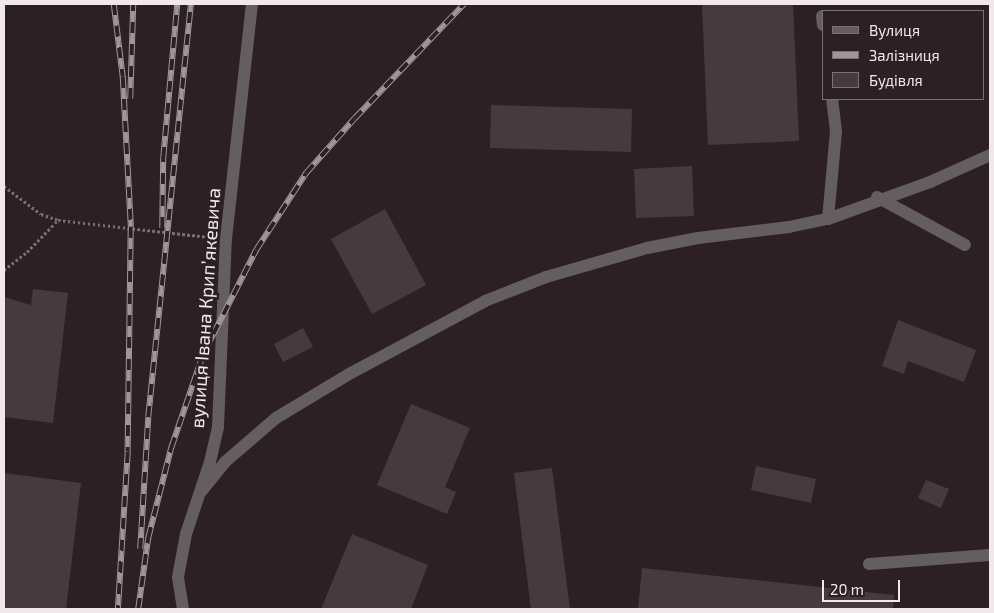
<!DOCTYPE html>
<meta charset="utf-8">
<style>
body{margin:0}
#map{position:relative;width:994px;height:613px;overflow:hidden;background:#2c2024;font-family:"Exo 2",sans-serif}
div>[style]{position:absolute}
.building>*{inset:0;background:#473a3e}
.path>*{height:3px;margin-top:-1.5px;transform-origin:0;background:repeating-linear-gradient(90deg,#796f72 0 2.5px,transparent 0 5px)}
.minor>*{height:12px;margin:-6px;padding:0 6px;transform-origin:6px;border-radius:6px;background:#645e60}
.rail>*{height:5.5px;margin-top:-2.75px;transform-origin:0;background:repeating-linear-gradient(90deg,#2c2024 0 11px,#a09699 0 22px);box-sizing:border-box;border-block:1px solid #a09699}
span{translate:-50% -50%;white-space:nowrap;text-align:center;line-height:1.15;-webkit-text-stroke:5px #2c2024;paint-order:stroke}
.street-label{font-size:19px;color:#f1e8eb}
.frame{position:absolute;inset:0;border:5px solid #f1e8eb;pointer-events:none}
.legend{position:absolute;left:822px;top:10px;width:162px;height:90px;box-sizing:border-box;background:#2c2024;border:1px solid #7b7074;margin:0;padding:6px 9px;list-style:none;font-size:15px;color:#f1e8eb}
.legend li{display:flex;align-items:center;gap:10px;height:25px}
.legend b{width:25px;border:1px solid #7b7074}
.scale{position:absolute;left:822px;top:580px;width:78px;height:22px;box-sizing:border-box;border:2px solid #f1e8eb;border-top:0;padding-left:6px;font-size:15px;line-height:18px;white-space:nowrap;color:#f1e8eb;-webkit-text-stroke:4px #2c2024;paint-order:stroke}
</style>
<div id="map">
<div class="building">
<div style="clip-path:polygon(702px 4px,793px 4px,799px 141px,708px 145px)"></div>
<div style="clip-path:polygon(491px 105px,632px 109px,631px 152px,490px 148px)"></div>
<div style="clip-path:polygon(692px 166px,694px 216px,636px 218px,634px 169px)"></div>
<div style="clip-path:polygon(385px 209px,426px 285px,372px 314px,331px 239px)"></div>
<div style="clip-path:polygon(33px 289px,68px 293px,53px 423px,4px 417px,4px 297px,31px 305px)"></div>
<div style="clip-path:polygon(898px 320px,976px 350px,964px 382px,908px 361px,904px 374px,882px 366px)"></div>
<div style="clip-path:polygon(303px 328px,313px 347px,283px 362px,274px 344px)"></div>
<div style="clip-path:polygon(411px 404px,470px 428px,445px 487px,456px 492px,447px 514px,377px 485px)"></div>
<div style="clip-path:polygon(756px 466px,816px 479px,811px 503px,751px 490px)"></div>
<div style="clip-path:polygon(552px 468px,570px 609px,531px 609px,514px 473px)"></div>
<div style="clip-path:polygon(4px 473px,81px 483px,66px 609px,4px 609px)"></div>
<div style="clip-path:polygon(926px 480px,949px 489px,941px 508px,918px 498px)"></div>
<div style="clip-path:polygon(352px 534px,428px 565px,411px 609px,321px 609px)"></div>
<div style="clip-path:polygon(642px 568px,894px 595px,893px 609px,638px 609px)"></div>
</div>
<div class="path">
<div style="left:4px;top:186px;width:46px;rotate:37.1deg"></div>
<div style="left:41px;top:214px;width:18px;rotate:19deg"></div>
<div style="left:4px;top:270px;width:29px;rotate:-38deg"></div>
<div style="left:27px;top:252px;width:45px;rotate:-45.9deg"></div>
<div style="left:58px;top:220px;width:151px;rotate:6.5deg"></div>
</div>
<div class="minor">
<div style="left:822px;top:16px;width:9px;rotate:84deg"></div>
<div style="left:877px;top:197px;width:100px;rotate:28.6deg"></div>
<div style="left:828px;top:219px;width:88px;rotate:-84.8deg"></div>
<div style="left:836px;top:131px;width:32px;rotate:-97deg"></div>
<div style="left:200px;top:493px;width:40px;rotate:-51deg"></div>
<div style="left:225px;top:462px;width:67px;rotate:-40.8deg"></div>
<div style="left:276px;top:418px;width:87px;rotate:-31deg"></div>
<div style="left:351px;top:373px;width:152px;rotate:-28.2deg"></div>
<div style="left:485px;top:301px;width:66px;rotate:-21.5deg"></div>
<div style="left:546px;top:277px;width:105px;rotate:-16deg"></div>
<div style="left:647px;top:248px;width:52px;rotate:-11.1deg"></div>
<div style="left:698px;top:238px;width:92px;rotate:-6.9deg"></div>
<div style="left:789px;top:227px;width:40px;rotate:-12deg"></div>
<div style="left:828px;top:219px;width:109px;rotate:-19.9deg"></div>
<div style="left:930px;top:182px;width:66px;rotate:-24.2deg"></div>
<div style="left:869px;top:564px;width:121px;rotate:-4.3deg"></div>
<div style="left:183px;top:609px;width:32px;rotate:-99deg"></div>
<div style="left:178px;top:577px;width:44px;rotate:-79.5deg"></div>
<div style="left:186px;top:534px;width:76px;rotate:-71.6deg"></div>
<div style="left:210px;top:462px;width:36px;rotate:-77deg"></div>
<div style="left:218px;top:427px;width:188px;rotate:-87.6deg"></div>
<div style="left:226px;top:239px;width:236px;rotate:-83.7deg"></div>
</div>
<div class="rail">
<div style="left:114px;top:4px;width:74px;rotate:83deg"></div>
<div style="left:123px;top:77px;width:150px;rotate:86.9deg"></div>
<div style="left:131px;top:227px;width:225px;rotate:90.8deg"></div>
<div style="left:128px;top:452px;width:157px;rotate:93.6deg"></div>
<div style="left:130px;top:99px;width:95px;rotate:-88.2deg"></div>
<div style="left:162px;top:228px;width:70px;rotate:-89.2deg"></div>
<div style="left:163px;top:158px;width:155px;rotate:-84.8deg"></div>
<div style="left:140px;top:549px;width:132px;rotate:-86.5deg"></div>
<div style="left:148px;top:417px;width:415px;rotate:-84.1deg"></div>
<div style="left:138px;top:609px;width:72px;rotate:-82deg"></div>
<div style="left:148px;top:538px;width:93px;rotate:-75.7deg"></div>
<div style="left:171px;top:448px;width:99px;rotate:-71.2deg"></div>
<div style="left:203px;top:354px;width:117px;rotate:-63deg"></div>
<div style="left:256px;top:250px;width:92px;rotate:-57deg"></div>
<div style="left:306px;top:173px;width:72px;rotate:-48.4deg"></div>
<div style="left:354px;top:119px;width:159px;rotate:-46.3deg"></div>
</div>
<div class="street-label">
<span style="left:205px;top:308px;rotate:-86deg">вулиця Івана Крипʼякевича</span>
</div>
<div class="frame"></div>
<ul class="legend">
<li><b style="height:6px;background:#645e60"></b>Вулиця</li>
<li><b style="height:6px;background:#a09699"></b>Залізниця</li>
<li><b style="height:14px;background:#473a3e"></b>Будівля</li>
</ul>
<div class="scale">20 m</div>
</div>
